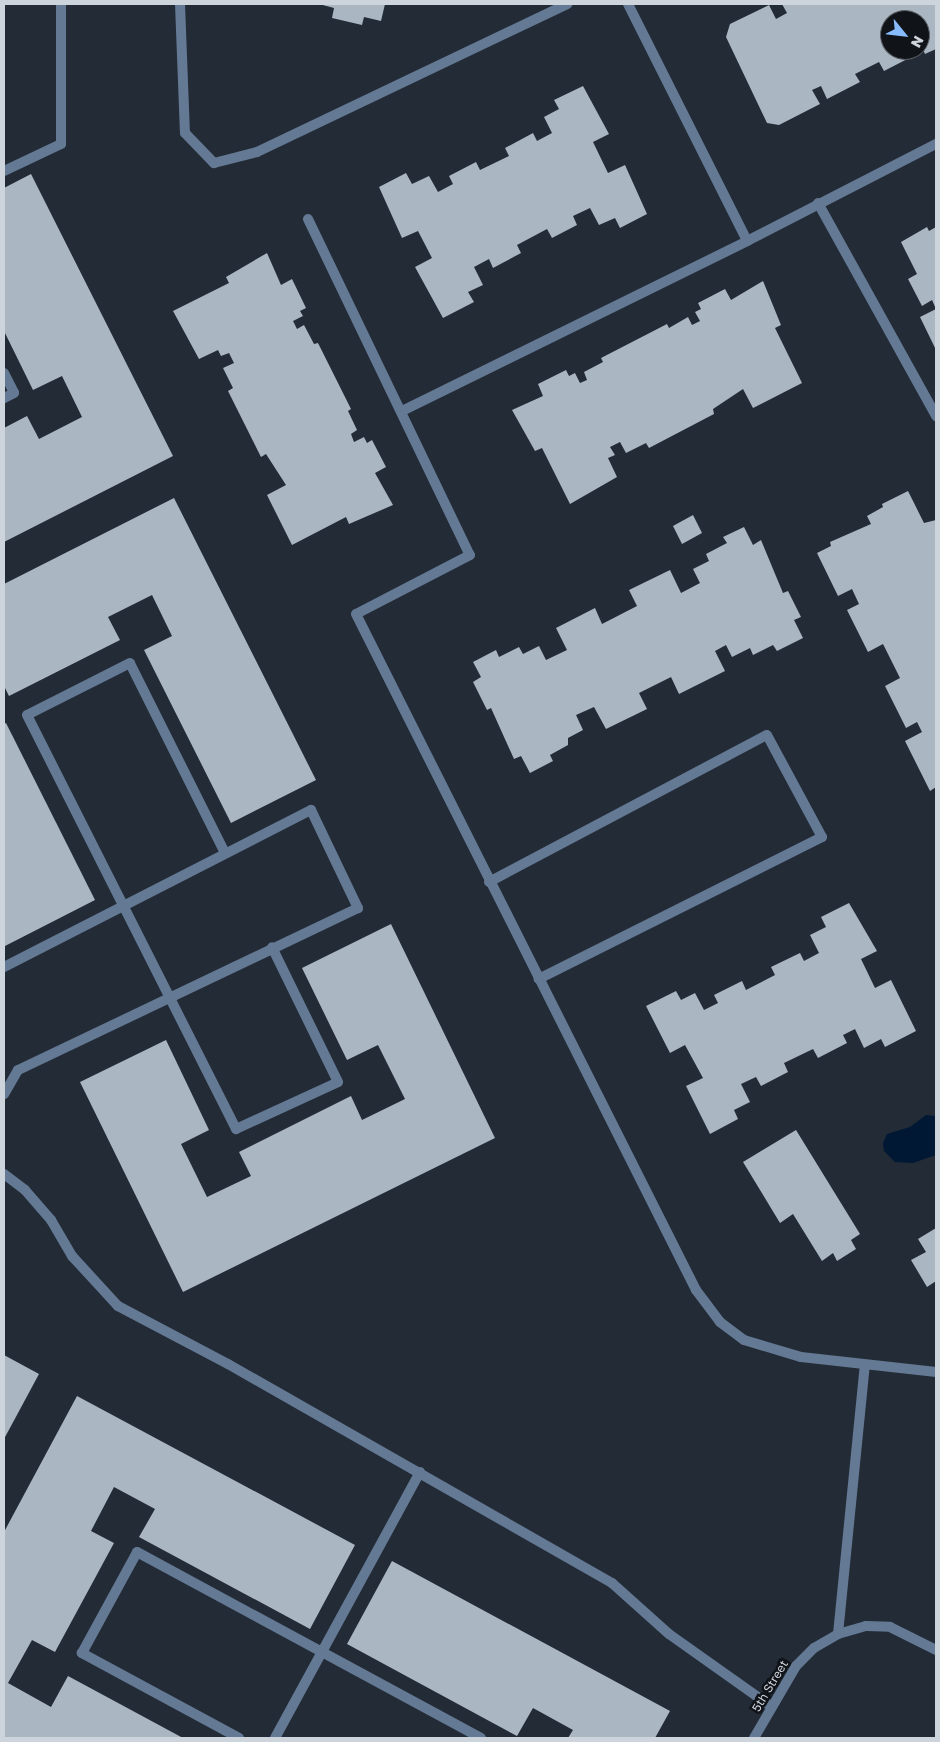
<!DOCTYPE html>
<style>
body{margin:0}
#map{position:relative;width:940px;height:1742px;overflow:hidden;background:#232b36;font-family:"Golos Text",sans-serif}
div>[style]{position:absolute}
.water>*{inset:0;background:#011835}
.building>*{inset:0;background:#abb6c3}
.service>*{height:10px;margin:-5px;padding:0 5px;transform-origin:5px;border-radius:5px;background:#647994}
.minor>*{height:10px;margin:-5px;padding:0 5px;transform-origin:5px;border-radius:5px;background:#647994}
span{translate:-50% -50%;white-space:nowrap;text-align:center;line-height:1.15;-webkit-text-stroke:5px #101418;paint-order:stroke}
.street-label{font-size:12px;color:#ced4db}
.frame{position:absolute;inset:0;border:5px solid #ced4db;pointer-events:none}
.north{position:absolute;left:880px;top:10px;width:50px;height:50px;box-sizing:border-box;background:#101418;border:1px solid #5c6166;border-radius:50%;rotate:119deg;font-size:14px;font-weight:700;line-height:20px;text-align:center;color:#ced4db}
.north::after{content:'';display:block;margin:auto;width:18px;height:22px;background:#87bbfb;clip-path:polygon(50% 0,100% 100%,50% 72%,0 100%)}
</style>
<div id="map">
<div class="water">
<div style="clip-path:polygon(926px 1115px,936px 1116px,936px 1155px,913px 1163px,895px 1162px,884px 1151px,883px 1143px,887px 1134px,910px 1127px)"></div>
</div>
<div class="building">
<div style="clip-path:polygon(319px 4px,385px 4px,381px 21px,364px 17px,362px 25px,332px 18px,334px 8px)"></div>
<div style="clip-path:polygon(782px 4px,936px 4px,936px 49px,925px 54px,920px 43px,920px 20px,890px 20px,890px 50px,915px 50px,917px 54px,884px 71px,879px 62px,855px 74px,860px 82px,827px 99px,821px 86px,812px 90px,820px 104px,779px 125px,767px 123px,726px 37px,730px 24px,769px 5px,776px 19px,787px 13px)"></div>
<div style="clip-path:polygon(583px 86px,609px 134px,593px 142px,608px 173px,625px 165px,647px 214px,620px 228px,615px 218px,599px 225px,590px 208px,573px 216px,577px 225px,552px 238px,547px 229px,517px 245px,521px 253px,493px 268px,489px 259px,474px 267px,483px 285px,468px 292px,474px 302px,443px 318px,415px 267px,432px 258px,418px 231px,402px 238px,379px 187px,406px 173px,412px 184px,429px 176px,438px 192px,453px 184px,449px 176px,476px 162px,480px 170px,509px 156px,505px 148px,533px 133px,537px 141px,552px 133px,544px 117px,559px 109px,554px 100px)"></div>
<div style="clip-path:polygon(31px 174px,173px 456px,4px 542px,4px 428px,27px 416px,39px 439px,82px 417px,62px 376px,33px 390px,4px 331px,4px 188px)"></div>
<div style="clip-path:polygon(927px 227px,929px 231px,936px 227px,936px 350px,920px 317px,936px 309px,932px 300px,922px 306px,908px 279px,917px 274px,901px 242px)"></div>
<div style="clip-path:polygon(267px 253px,281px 285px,292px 279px,306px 308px,300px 311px,303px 316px,293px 321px,297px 329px,304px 325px,314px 344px,318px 343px,351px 409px,348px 411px,357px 430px,351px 434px,354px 442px,364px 437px,367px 443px,372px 440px,386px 467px,375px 473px,393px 505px,349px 524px,346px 517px,292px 545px,267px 495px,286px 485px,266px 454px,261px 457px,228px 391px,233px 388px,223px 368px,234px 363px,229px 353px,221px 356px,218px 350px,199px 359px,173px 311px,229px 283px,226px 277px)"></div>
<div style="clip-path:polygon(763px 281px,781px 325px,775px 328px,802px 383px,753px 408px,743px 389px,713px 409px,714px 414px,649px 448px,646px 443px,626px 453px,620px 442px,610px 447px,615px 455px,608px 458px,617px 477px,570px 504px,542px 448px,535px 451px,512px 410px,543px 396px,538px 384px,566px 370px,569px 376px,575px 373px,580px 383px,587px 380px,584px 372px,603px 362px,601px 358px,667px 324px,669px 328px,688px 317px,692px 325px,700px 321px,695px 312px,701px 309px,698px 303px,725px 289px,731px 300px)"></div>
<div style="clip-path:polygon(908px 491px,924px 523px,936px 520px,936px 787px,930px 791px,905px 741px,922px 732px,917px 722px,906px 728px,885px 686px,900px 678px,883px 644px,868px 652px,847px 610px,859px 604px,852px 589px,838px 596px,817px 553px,831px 546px,830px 542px,871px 524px,867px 516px,883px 507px,882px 504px)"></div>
<div style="clip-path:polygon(174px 498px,316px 780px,231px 823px,144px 650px,172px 636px,152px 595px,108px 617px,120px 640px,9px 696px,4px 686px,4px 584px)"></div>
<div style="clip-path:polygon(693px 515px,702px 533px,682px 544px,673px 526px)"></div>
<div style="clip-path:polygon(744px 527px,753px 545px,761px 540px,783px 593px,788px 591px,801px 617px,794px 620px,803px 638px,777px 651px,773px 645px,753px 655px,750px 648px,732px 657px,726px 645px,715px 651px,725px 671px,679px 694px,671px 677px,639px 693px,647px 709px,606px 729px,594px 707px,576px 715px,583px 730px,568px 738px,568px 745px,550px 755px,553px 761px,530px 773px,521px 756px,514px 759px,491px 708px,487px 710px,473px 682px,481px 677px,473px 662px,496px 650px,499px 657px,519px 647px,523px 654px,539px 646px,546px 660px,567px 650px,556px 628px,595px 608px,602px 624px,637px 606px,629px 590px,670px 570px,681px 593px,700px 583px,693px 569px,709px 561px,706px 554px,727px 543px,723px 537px)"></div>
<div style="clip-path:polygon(6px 723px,95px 900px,5px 946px,4px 724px)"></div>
<div style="clip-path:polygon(849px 903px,877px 951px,861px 959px,875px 988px,891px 980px,916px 1031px,885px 1047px,881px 1039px,864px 1048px,855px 1029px,843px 1035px,847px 1043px,818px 1058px,813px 1049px,784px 1063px,788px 1072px,761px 1086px,756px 1077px,741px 1084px,750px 1102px,734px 1110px,738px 1119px,710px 1134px,686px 1086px,703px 1078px,685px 1045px,670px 1053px,646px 1006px,676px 991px,681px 1000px,695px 993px,704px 1010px,718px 1003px,714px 995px,742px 981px,746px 990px,775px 975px,771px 967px,800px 953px,804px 961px,819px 953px,810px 935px,826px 927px,821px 917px)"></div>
<div style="clip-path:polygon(391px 924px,495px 1138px,183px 1292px,80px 1082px,166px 1040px,209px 1130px,181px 1144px,207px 1197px,251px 1176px,239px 1152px,351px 1096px,362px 1120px,405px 1099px,378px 1045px,347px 1060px,302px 968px)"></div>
<div style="clip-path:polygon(796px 1130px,860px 1234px,851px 1240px,856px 1249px,837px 1261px,833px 1253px,822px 1261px,793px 1214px,780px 1223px,743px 1162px)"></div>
<div style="clip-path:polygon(936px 1228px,936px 1281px,927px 1287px,911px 1260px,926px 1252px,918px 1239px)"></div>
<div style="clip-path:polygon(4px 1355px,39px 1374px,4px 1439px)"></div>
<div style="clip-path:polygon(77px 1396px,355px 1545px,310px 1629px,139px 1537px,155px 1509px,114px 1487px,91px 1531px,114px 1543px,55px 1652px,32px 1640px,8px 1683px,51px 1707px,68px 1676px,183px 1738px,4px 1738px,4px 1532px)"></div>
<div style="clip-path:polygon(392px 1561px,670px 1711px,655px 1738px,568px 1738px,573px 1730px,533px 1708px,517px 1736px,347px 1644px)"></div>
</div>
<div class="service">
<div style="left:180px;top:4px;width:129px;rotate:87.8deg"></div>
<div style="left:185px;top:133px;width:42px;rotate:46deg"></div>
<div style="left:214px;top:163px;width:44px;rotate:-14.3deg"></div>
<div style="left:257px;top:152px;width:344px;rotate:-25.5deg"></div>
<div style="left:628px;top:4px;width:265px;rotate:63.3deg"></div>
<div style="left:4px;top:171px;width:63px;rotate:-25.3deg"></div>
<div style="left:61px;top:144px;width:140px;rotate:-90deg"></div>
<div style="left:818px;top:203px;width:244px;rotate:61deg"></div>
<div style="left:308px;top:219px;width:373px;rotate:64.3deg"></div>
<div style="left:470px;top:555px;width:128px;rotate:152.6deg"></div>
<div style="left:356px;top:614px;width:757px;rotate:63.3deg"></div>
<div style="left:696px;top:1290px;width:40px;rotate:53deg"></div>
<div style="left:720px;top:1322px;width:30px;rotate:37deg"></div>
<div style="left:744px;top:1340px;width:59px;rotate:16.6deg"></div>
<div style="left:801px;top:1357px;width:136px;rotate:6.3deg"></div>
<div style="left:4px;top:373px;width:22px;rotate:63deg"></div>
<div style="left:14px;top:393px;width:11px;rotate:153deg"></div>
<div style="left:402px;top:411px;width:385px;rotate:-26.2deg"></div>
<div style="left:747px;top:241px;width:212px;rotate:-27.2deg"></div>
<div style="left:225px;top:853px;width:212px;rotate:-116.6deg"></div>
<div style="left:130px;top:663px;width:115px;rotate:153.2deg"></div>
<div style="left:27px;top:715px;width:464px;rotate:63.2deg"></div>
<div style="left:236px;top:1129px;width:112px;rotate:-24.7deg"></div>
<div style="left:338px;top:1082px;width:150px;rotate:-116.1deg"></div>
<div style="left:489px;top:882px;width:314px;rotate:-27.9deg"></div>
<div style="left:767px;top:735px;width:116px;rotate:61.7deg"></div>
<div style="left:822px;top:837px;width:317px;rotate:153.4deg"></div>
<div style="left:669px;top:1634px;width:126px;rotate:35.3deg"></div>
<div style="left:838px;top:1634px;width:270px;rotate:-84.3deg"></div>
<div style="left:239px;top:1738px;width:179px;rotate:-151.6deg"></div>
<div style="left:82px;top:1653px;width:115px;rotate:-61.4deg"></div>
<div style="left:137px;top:1552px;width:391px;rotate:28.4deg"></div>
</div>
<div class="minor">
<div style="left:4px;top:967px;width:345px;rotate:-27.1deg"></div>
<div style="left:311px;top:810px;width:109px;rotate:64.4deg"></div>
<div style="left:358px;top:908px;width:377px;rotate:154.5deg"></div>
<div style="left:18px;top:1070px;width:28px;rotate:120deg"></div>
<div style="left:4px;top:1174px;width:26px;rotate:37deg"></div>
<div style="left:25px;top:1190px;width:40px;rotate:49deg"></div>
<div style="left:51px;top:1220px;width:42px;rotate:59.7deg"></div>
<div style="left:72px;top:1256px;width:68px;rotate:47.4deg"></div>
<div style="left:118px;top:1306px;width:124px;rotate:27.8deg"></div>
<div style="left:228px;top:1364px;width:442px;rotate:29.7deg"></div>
<div style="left:612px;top:1583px;width:76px;rotate:41.8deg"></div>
<div style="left:275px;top:1738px;width:303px;rotate:-61.4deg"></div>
<div style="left:754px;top:1738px;width:83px;rotate:-59.7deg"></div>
<div style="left:796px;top:1666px;width:25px;rotate:-45deg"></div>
<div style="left:814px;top:1648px;width:28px;rotate:-30deg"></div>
<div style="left:838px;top:1634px;width:29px;rotate:-16deg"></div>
<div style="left:866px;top:1626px;width:24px;rotate:2deg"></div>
<div style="left:890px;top:1627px;width:51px;rotate:26.6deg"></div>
</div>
<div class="street-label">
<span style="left:770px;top:1686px;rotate:-59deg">5th Street</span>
</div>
<div class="frame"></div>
<div class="north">N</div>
</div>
